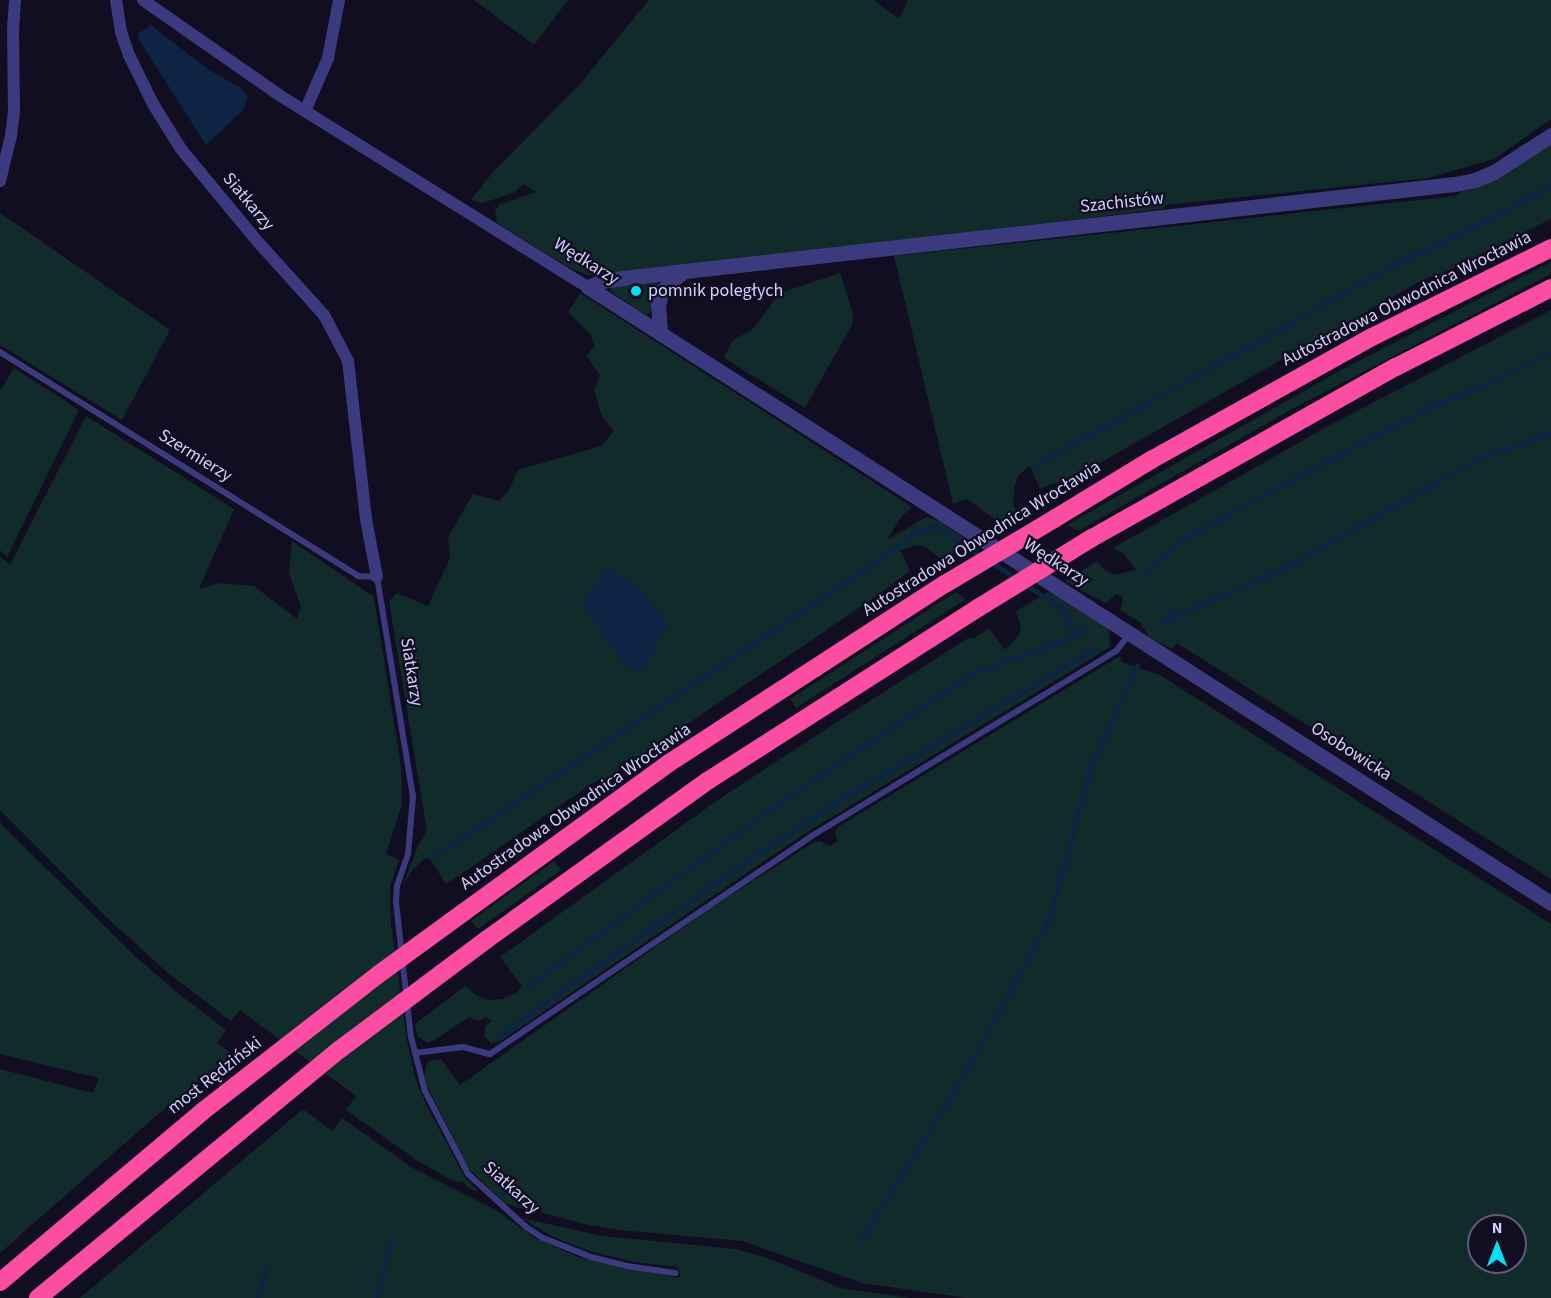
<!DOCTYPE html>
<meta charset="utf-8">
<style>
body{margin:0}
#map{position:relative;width:1551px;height:1298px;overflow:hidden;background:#110e21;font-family:"Source Sans 3",sans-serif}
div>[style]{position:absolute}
.green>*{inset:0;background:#112b2a}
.water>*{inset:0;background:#0d2445}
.stream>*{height:4.5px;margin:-2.25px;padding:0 2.25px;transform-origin:2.25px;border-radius:2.25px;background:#0d2445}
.service>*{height:6px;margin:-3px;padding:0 3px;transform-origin:3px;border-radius:3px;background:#3c3a7f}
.minor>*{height:12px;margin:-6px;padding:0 6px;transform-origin:6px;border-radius:6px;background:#3c3a7f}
.tertiary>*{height:15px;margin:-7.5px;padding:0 7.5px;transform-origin:7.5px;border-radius:7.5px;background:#3c3a7f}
.motorway>*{height:18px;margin:-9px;padding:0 9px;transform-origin:9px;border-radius:9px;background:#fb4da2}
.motorway-bridge>*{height:18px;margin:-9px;padding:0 9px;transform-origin:9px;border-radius:9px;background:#fb4da2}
.dots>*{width:16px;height:16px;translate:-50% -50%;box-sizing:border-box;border:3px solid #110e21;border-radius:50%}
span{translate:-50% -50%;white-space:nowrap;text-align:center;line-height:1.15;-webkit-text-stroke:4.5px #110e21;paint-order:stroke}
.street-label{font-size:18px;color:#d4cffe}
.poi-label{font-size:18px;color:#d4cffe}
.left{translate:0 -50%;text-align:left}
.north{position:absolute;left:1467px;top:1214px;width:60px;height:60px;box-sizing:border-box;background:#110e21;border:2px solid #5f5b79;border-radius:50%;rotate:0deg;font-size:16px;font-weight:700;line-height:24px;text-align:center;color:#d4cffe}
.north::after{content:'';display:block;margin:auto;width:21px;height:27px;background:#06def3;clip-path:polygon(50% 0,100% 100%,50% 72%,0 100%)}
</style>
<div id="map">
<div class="green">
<div style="clip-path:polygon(474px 0,568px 0,534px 45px)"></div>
<div style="clip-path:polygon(649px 0,874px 0,899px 19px,908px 0,1551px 0,1551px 119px,1494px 159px,1428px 178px,1166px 205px,1162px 209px,602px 276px,588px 275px,570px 268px,497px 223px,495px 212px,499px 205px,536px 192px,524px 184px,515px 192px,492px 200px,482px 203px,471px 200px,493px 172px,579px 85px)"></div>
<div style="clip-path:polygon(1551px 144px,1551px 219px,1445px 272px,1424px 279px,1082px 473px,1040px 489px,1030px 466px,1018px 476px,1015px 485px,1013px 505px,1017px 513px,1000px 523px,967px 499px,953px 504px,894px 256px,1456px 196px,1462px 191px,1483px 186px)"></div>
<div style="clip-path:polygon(0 213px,170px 330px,122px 420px,0 345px)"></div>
<div style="clip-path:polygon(1551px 262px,1551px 274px,1292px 409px,1078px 531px,1067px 525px,1345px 368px)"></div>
<div style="clip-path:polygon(840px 273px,853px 314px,852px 325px,805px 408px,724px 358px,732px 341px,753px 329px,780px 293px)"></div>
<div style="clip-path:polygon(657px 281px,659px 284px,650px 313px,646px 315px,610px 291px,612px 287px)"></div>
<div style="clip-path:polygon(580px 293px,912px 507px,901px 517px,887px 540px,926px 517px,939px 521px,970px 542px,941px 559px,924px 546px,917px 545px,900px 550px,910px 571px,875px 597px,609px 777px,594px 782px,454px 879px,446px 884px,430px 859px,426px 858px,413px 869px,403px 885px,418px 846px,427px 831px,389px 601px,397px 593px,428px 606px,450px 558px,448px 537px,473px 494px,499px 501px,508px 492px,518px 470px,601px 446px,614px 431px,602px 416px,594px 390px,600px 375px,586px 356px,595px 346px,590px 334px,568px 312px)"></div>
<div style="clip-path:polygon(1551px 310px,1551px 879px,1177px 643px,1172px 649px,1150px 638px,1140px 622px,1120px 610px,1123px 598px,1121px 596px,1117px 594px,1105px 603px,1065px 581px,1098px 561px,1102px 568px,1114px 575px,1136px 570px,1124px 554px,1113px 548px,1330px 425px)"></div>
<div style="clip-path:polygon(14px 368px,79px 410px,7px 557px,0 550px,0 391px)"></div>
<div style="clip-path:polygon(86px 416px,234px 509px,199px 589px,220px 583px,254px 586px,297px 619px,301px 607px,289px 573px,292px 541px,374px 597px,401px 767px,402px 804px,386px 854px,399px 860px,390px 887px,391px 925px,407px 1040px,415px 1078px,427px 1106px,465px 1178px,479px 1192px,468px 1188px,464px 1182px,453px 1181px,418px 1161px,346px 1110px,356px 1096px,240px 1010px,231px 1021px,168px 973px,104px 915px,0 810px,0 556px,10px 565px)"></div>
<div style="clip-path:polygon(1050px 591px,1109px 629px,1110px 647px,801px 836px,499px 1042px,491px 1043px,484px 1036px,485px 1027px,491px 1021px,486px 1017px,478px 1021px,469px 1017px,433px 1041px,427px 1043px,418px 1037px,415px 1024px,465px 986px,476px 995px,488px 1000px,502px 999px,516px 993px,522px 986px,500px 957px,715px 802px,829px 727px,970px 637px,973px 639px,989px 628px,1005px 650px,1019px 635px,1021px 627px,1016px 611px)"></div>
<div style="clip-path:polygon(956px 592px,966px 599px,796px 708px,790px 699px)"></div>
<div style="clip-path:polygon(evenodd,1120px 656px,1121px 662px,1160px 675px,1551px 924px,1551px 1298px,967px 1298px,862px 1283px,742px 1241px,620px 1230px,589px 1225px,543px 1213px,540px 1210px,527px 1210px,506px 1204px,467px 1167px,427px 1085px,424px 1075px,428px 1061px,441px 1059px,460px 1085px,712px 907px,814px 842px,820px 841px,830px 846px,838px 841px,835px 833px,838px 827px,1120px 656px,1479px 1226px,1515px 1226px,1515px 1262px,1479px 1262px,1479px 1226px)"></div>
<div style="clip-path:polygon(0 823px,135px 956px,175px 991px,226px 1030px,217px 1043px,233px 1055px,157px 1115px,0 1253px,0 1069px,93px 1093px,99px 1078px,0 1054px)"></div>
<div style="clip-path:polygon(554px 861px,561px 870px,478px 929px,471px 921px)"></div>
<div style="clip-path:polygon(303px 1109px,332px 1131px,342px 1118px,411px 1167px,494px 1209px,535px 1238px,578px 1257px,681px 1278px,678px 1267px,634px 1262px,589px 1251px,551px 1236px,522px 1218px,602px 1236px,736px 1249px,768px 1258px,840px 1288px,911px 1298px,80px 1298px)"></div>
</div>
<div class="water">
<div style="clip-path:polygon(151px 25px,209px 70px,241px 88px,248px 98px,243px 110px,206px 145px,139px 40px,138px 34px)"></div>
<div style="clip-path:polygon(607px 567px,635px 585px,670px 625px,658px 636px,655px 651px,642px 669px,634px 671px,623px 662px,584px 606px,587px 596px)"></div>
</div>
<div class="stream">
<div style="left:1318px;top:307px;width:96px;rotate:-29.2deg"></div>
<div style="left:1402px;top:260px;width:39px;rotate:-23deg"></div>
<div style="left:1438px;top:245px;width:127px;rotate:-27.6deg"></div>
<div style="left:1034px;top:466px;width:317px;rotate:-29.1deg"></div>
<div style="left:991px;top:562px;width:31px;rotate:33deg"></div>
<div style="left:1145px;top:573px;width:51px;rotate:-41.8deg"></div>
<div style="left:1183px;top:539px;width:90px;rotate:-28.6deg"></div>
<div style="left:1262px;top:496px;width:192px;rotate:-27.9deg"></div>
<div style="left:1432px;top:406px;width:56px;rotate:-22deg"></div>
<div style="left:1484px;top:385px;width:75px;rotate:-26.2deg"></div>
<div style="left:1026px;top:585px;width:44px;rotate:31.9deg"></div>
<div style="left:1063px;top:608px;width:30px;rotate:66deg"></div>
<div style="left:1169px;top:609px;width:9px;rotate:58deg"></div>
<div style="left:1158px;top:624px;width:145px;rotate:-24.1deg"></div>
<div style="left:1290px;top:565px;width:217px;rotate:-29.5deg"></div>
<div style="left:1479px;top:458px;width:76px;rotate:-19.1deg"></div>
<div style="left:429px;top:857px;width:27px;rotate:-28deg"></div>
<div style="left:453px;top:844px;width:493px;rotate:-33.7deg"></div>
<div style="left:863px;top:571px;width:68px;rotate:-36deg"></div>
<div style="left:918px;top:531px;width:18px;rotate:-16deg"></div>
<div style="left:935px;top:526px;width:55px;rotate:33.1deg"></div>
<div style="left:528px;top:986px;width:285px;rotate:-36.1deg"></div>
<div style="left:758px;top:818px;width:257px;rotate:-34.1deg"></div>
<div style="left:971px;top:674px;width:100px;rotate:-19.9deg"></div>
<div style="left:1065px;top:640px;width:19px;rotate:-25deg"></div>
<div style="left:1082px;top:632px;width:5px;rotate:-68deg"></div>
<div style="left:499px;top:1036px;width:316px;rotate:-35.3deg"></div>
<div style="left:757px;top:853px;width:106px;rotate:-32.6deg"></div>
<div style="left:846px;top:796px;width:291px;rotate:-30.6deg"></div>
<div style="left:861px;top:1240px;width:192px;rotate:-58deg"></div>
<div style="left:963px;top:1077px;width:179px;rotate:-61.3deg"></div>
<div style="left:1049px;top:920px;width:160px;rotate:-74.7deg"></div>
<div style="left:1091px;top:766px;width:110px;rotate:-65.3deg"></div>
<div style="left:258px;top:1298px;width:31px;rotate:-75deg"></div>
<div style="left:376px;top:1298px;width:60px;rotate:-75.5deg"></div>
</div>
<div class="service">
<div style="left:0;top:352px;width:422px;rotate:32deg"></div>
<div style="left:358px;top:576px;width:19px;rotate:3deg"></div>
<div style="left:377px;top:577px;width:222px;rotate:80.7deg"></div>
<div style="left:413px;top:796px;width:58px;rotate:94.9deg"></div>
<div style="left:408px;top:854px;width:34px;rotate:109deg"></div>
<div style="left:397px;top:886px;width:16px;rotate:94deg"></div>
<div style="left:396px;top:902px;width:136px;rotate:83.7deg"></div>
<div style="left:411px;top:1037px;width:56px;rotate:75.5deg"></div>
<div style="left:425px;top:1091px;width:93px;rotate:62.6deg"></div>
<div style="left:468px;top:1174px;width:79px;rotate:42.4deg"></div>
<div style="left:526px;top:1227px;width:20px;rotate:33deg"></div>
<div style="left:543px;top:1238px;width:52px;rotate:21.6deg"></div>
<div style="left:591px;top:1257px;width:37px;rotate:14deg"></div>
<div style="left:627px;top:1266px;width:49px;rotate:8.3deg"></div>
<div style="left:415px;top:1053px;width:48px;rotate:-7.1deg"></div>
<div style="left:463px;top:1047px;width:28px;rotate:15deg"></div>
<div style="left:490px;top:1054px;width:387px;rotate:-34.1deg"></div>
<div style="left:810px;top:837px;width:358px;rotate:-31.3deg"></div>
<div style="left:1116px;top:651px;width:22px;rotate:-51deg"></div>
</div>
<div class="minor">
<div style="left:116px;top:0;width:32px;rotate:81deg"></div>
<div style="left:121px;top:32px;width:24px;rotate:71deg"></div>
<div style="left:129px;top:55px;width:55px;rotate:63.9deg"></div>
<div style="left:153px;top:104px;width:53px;rotate:58.1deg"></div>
<div style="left:181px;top:149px;width:121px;rotate:50.4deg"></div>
<div style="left:258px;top:242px;width:98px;rotate:47.9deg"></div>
<div style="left:324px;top:315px;width:52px;rotate:62.4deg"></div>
<div style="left:348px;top:361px;width:159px;rotate:83.5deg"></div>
<div style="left:366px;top:519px;width:59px;rotate:79.3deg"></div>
<div style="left:143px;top:0;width:166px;rotate:34.9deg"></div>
<div style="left:279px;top:95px;width:364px;rotate:31.9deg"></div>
<div style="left:305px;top:111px;width:58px;rotate:-66.5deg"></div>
<div style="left:328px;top:58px;width:59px;rotate:-79.3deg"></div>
<div style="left:0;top:181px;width:46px;rotate:-76.3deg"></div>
<div style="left:11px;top:136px;width:26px;rotate:-83deg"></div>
<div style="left:14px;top:110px;width:80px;rotate:-90.7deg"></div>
<div style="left:13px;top:30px;width:30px;rotate:-86deg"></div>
</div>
<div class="tertiary">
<div style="left:588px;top:287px;width:1143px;rotate:32.61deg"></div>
<div style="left:588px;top:287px;width:15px;rotate:-23deg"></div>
<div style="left:602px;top:281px;width:21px;rotate:-8deg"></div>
<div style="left:623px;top:278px;width:837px;rotate:-6.45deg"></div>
<div style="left:1455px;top:184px;width:20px;rotate:-11deg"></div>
<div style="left:1475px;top:180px;width:21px;rotate:-23deg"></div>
<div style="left:1494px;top:172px;width:68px;rotate:-33deg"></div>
<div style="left:660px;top:332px;width:26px;rotate:-94deg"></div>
<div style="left:658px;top:306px;width:13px;rotate:-77deg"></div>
<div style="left:661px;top:293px;width:13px;rotate:-51deg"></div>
<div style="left:669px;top:283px;width:18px;rotate:-38deg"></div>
</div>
<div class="motorway">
<div style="left:1054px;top:519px;width:114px;rotate:-31.3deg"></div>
<div style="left:1151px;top:460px;width:253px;rotate:-29.1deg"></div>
<div style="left:1372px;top:337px;width:200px;rotate:-26.4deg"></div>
<div style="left:1092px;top:538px;width:349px;rotate:-29.4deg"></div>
<div style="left:1396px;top:367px;width:174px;rotate:-27deg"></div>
<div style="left:464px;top:912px;width:253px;rotate:-36deg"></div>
<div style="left:669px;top:763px;width:329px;rotate:-33deg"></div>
<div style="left:486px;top:940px;width:274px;rotate:-35.7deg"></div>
<div style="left:709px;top:780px;width:319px;rotate:-32.6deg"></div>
</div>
<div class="motorway-bridge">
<div style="left:945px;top:584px;width:127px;rotate:-30.8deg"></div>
<div style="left:978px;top:608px;width:134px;rotate:-31.6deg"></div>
<div style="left:0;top:1282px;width:265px;rotate:-40.1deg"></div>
<div style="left:203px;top:1111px;width:223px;rotate:-37.9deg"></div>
<div style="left:379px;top:974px;width:105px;rotate:-36.1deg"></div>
<div style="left:38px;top:1298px;width:390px;rotate:-39.5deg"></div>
<div style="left:339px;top:1050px;width:184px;rotate:-36.8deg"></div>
</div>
<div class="dots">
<div style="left:636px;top:291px;background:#06def3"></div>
</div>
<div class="street-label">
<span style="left:248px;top:202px;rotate:50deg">Siatkarzy</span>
<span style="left:1122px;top:203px;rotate:-6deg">Szachistów</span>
<span style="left:586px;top:262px;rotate:32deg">Wędkarzy</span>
<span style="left:1407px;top:299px;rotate:-27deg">Autostradowa Obwodnica Wrocławia</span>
<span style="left:195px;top:456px;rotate:32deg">Szermierzy</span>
<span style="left:982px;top:539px;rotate:-32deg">Autostradowa Obwodnica Wrocławia</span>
<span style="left:1056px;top:563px;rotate:33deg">Wędkarzy</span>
<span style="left:411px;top:672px;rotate:81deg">Siatkarzy</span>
<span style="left:1351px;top:752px;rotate:33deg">Osobowicka</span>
<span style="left:576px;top:807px;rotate:-35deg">Autostradowa Obwodnica Wrocławia</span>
<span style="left:215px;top:1076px;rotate:-38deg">most Rędziński</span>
<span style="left:511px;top:1188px;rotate:42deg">Siatkarzy</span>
</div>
<div class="poi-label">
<span class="left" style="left:648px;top:291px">pomnik poległych</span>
</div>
<div class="north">N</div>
</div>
